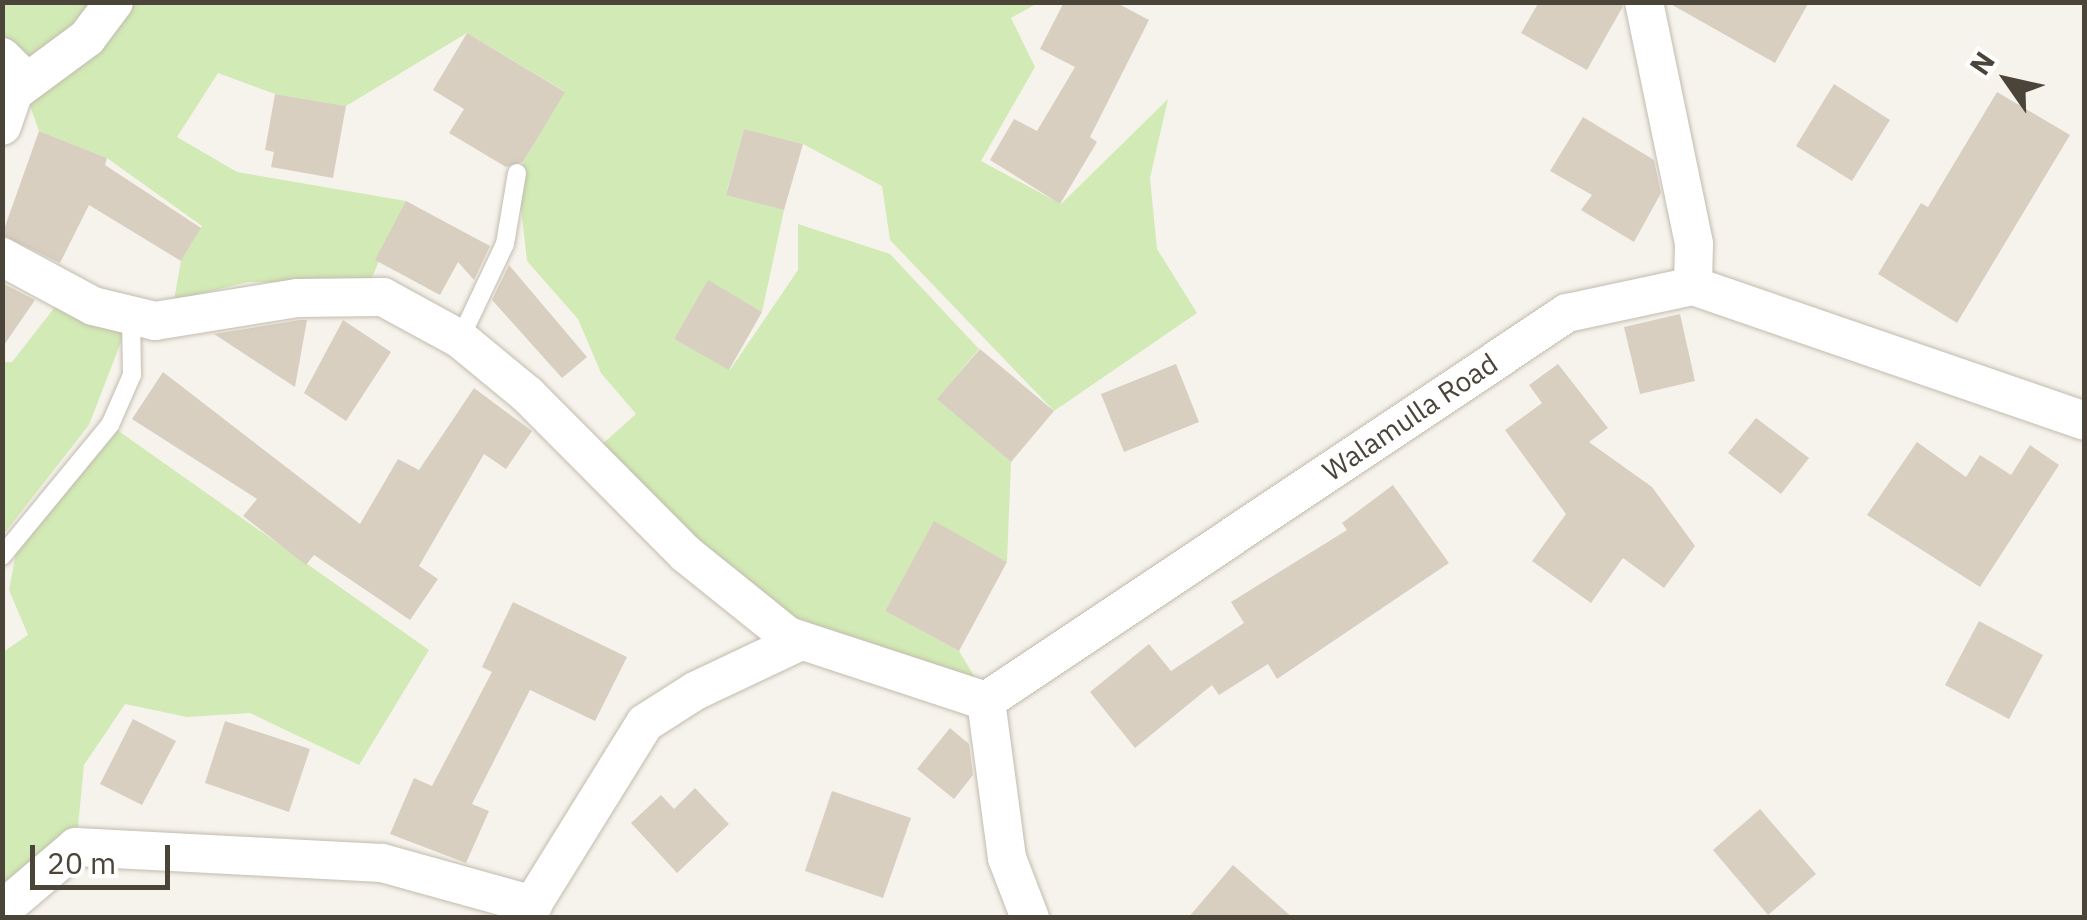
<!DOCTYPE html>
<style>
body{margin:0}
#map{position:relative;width:2087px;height:920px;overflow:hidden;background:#f6f3ec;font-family:"IBM Plex Sans",sans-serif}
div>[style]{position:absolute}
.green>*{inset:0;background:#d2eab5}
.building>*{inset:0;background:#d8cfc1}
.roads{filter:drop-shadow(0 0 2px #c2bbae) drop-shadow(0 0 2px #c2bbae)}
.service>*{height:18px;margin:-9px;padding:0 9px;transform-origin:9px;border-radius:9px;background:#fff}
.minor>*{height:38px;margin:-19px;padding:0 19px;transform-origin:19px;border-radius:19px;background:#fff}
span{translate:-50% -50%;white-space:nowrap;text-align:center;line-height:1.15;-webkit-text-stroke:8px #fff;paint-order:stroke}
.street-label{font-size:28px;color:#4b4439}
.frame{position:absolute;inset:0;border:5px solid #4b4439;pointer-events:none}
.north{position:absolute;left:1957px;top:30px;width:100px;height:100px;-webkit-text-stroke:8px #fff;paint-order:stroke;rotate:304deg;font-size:28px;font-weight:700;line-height:40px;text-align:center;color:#4b4439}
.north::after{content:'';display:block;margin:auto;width:35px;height:45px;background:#4b4439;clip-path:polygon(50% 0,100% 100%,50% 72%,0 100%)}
.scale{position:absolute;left:30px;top:845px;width:140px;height:45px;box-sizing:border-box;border:5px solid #4b4439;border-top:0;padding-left:12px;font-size:30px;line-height:35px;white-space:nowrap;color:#4b4439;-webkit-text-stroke:8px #fff;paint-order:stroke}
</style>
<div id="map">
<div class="green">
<div style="clip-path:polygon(2px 3px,114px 3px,44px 73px,3px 57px)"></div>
<div style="clip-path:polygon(133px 3px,1038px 3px,1011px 18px,1035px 67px,981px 161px,1061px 204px,1168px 99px,1150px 178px,1157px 249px,1197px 313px,1054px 411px,890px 240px,882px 186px,803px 144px,744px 129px,726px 194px,784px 210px,762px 312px,708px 281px,674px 339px,730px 370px,798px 270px,798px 224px,890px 254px,979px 349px,938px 399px,1011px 462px,1007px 562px,934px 522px,885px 611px,959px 651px,977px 681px,796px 623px,697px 545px,599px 447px,636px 414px,601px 373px,578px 319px,527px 261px,517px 173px,564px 91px,467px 33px,346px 106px,275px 94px,218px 73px,177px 137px,237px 172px,406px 201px,369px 284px,248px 282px,174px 300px,181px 261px,202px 226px,107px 158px,39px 131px,27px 97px,101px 43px)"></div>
<div style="clip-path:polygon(93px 306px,131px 316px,89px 425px,3px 535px,3px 362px,12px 362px,55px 307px)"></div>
<div style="clip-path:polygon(110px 425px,429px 650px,359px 765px,250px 713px,187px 717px,125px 704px,84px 765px,76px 847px,3px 910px,3px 652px,28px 635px,9px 590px,18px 542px)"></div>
</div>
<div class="building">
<div style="clip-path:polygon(1064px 2px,1115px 2px,1149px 20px,1090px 137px,1097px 142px,1060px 204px,990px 160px,1014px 119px,1037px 131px,1075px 67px,1040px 49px)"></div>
<div style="clip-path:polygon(1539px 2px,1622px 2px,1622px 8px,1587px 70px,1521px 33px)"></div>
<div style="clip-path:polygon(1667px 2px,1809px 2px,1775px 63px)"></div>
<div style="clip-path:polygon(467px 33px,565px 92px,523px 162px,506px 167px,449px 133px,464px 109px,433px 90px)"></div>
<div style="clip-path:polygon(1834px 84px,1890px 120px,1852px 181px,1796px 146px)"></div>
<div style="clip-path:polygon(1997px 92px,2070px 135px,1957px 323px,1878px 274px,1921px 203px,1928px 207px)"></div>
<div style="clip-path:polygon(275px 94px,346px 106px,333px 178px,271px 167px,274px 152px,265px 150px)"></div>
<div style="clip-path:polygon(1583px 117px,1654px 160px,1661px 193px,1634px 242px,1581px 210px,1592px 195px,1550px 171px)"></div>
<div style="clip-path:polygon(744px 129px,803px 144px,784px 210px,726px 195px)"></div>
<div style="clip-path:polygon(39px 131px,107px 158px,105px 165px,201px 228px,181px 261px,89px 205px,60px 263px,2px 235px)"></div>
<div style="clip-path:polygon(406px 201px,490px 246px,474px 280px,458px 262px,440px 295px,375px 260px)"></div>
<div style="clip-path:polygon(509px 265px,587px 357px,562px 378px,492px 300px)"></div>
<div style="clip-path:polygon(708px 280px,762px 312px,729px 370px,674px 339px)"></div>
<div style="clip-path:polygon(2px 283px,35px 300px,2px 348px)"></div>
<div style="clip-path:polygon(1680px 314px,1695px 381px,1640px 394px,1624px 327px)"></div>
<div style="clip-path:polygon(300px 320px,307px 320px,295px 387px,214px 334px)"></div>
<div style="clip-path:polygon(343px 320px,391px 352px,346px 421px,304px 393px)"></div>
<div style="clip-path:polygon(980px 349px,1054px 411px,1011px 462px,937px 399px)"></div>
<div style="clip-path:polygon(1176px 364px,1199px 422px,1124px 452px,1101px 394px)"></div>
<div style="clip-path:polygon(1558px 364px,1608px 428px,1589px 442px,1652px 487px,1695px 546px,1664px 588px,1623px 558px,1591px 603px,1532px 561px,1566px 514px,1505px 430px,1542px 403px,1529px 385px)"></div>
<div style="clip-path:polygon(163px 372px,360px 524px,398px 459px,419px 470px,474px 388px,532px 431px,506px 469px,484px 454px,419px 566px,438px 579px,410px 620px,314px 555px,306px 565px,243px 516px,257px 499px,132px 419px)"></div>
<div style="clip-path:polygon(1756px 418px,1809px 458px,1781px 494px,1728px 453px)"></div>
<div style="clip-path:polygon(1917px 442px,1966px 477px,1980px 455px,2011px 475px,2030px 445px,2059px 465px,1980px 587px,1867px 515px)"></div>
<div style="clip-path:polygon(1393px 485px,1449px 563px,1277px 679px,1268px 664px,1219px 695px,1212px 685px,1135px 748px,1090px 692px,1149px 644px,1171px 671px,1244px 623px,1231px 602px,1347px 530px,1342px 523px)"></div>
<div style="clip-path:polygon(934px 521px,1007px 562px,959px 651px,885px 611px)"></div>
<div style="clip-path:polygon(513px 602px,627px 657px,595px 721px,530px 690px,472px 804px,489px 811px,466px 863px,390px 834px,414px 778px,432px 786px,492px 672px,482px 667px)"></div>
<div style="clip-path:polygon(1979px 621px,2043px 655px,2009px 719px,1945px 685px)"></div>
<div style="clip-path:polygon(133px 719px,176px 741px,142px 805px,100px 784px)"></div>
<div style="clip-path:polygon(225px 721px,310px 749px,289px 812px,205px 783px)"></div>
<div style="clip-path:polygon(950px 728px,969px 744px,973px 775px,954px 799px,917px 769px)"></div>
<div style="clip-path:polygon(695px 788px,729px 824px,677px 873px,631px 823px,661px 795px,674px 809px)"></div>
<div style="clip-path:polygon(832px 791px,911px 818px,883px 898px,805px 871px)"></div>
<div style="clip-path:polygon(1760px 809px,1816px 874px,1768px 915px,1713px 850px)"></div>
<div style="clip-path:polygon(1233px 865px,1293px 918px,1188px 918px)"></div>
</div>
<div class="roads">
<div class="service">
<div style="left:460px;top:339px;width:105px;rotate:-64.7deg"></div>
<div style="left:505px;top:244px;width:72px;rotate:-80.4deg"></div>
<div style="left:2px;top:556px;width:170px;rotate:-50.5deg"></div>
<div style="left:110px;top:425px;width:55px;rotate:-66.3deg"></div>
<div style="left:132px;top:375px;width:59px;rotate:-91deg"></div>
</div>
<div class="minor">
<div style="left:1644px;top:2px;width:247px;rotate:78.3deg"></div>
<div style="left:1694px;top:244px;width:42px;rotate:91.4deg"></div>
<div style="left:2px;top:57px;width:18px;rotate:45deg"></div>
<div style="left:15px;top:70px;width:22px;rotate:93deg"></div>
<div style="left:2px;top:126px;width:36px;rotate:-71deg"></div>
<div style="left:14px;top:92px;width:91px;rotate:-36.5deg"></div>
<div style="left:87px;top:38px;width:45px;rotate:-53.1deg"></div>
<div style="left:2px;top:257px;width:103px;rotate:28.3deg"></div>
<div style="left:93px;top:306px;width:64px;rotate:13.6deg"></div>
<div style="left:155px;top:321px;width:144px;rotate:-9.2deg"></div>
<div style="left:297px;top:298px;width:86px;rotate:-0.7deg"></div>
<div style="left:383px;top:297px;width:88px;rotate:28.6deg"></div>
<div style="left:460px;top:339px;width:88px;rotate:39.5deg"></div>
<div style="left:528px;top:395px;width:224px;rotate:45.2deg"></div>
<div style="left:686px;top:554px;width:131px;rotate:38.8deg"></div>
<div style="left:788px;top:636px;width:208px;rotate:18.2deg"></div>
<div style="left:2px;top:910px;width:97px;rotate:-40.4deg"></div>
<div style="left:76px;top:847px;width:306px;rotate:3deg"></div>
<div style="left:382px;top:863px;width:157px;rotate:15.5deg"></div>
<div style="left:524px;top:918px;width:229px;rotate:-58.2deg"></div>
<div style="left:645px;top:723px;width:59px;rotate:-32.6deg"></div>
<div style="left:695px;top:691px;width:117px;rotate:-25.3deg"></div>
<div style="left:1030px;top:918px;width:64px;rotate:-111deg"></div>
<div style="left:1007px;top:858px;width:158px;rotate:-97.6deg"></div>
<div style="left:986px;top:701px;width:699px;rotate:-33.74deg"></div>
<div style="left:1567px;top:313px;width:129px;rotate:-12.1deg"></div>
<div style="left:1693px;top:286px;width:414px;rotate:19deg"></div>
</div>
</div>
<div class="street-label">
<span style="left:1410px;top:417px;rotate:-34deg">Walamulla Road</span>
</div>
<div class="frame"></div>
<div class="north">N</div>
<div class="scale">20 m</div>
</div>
